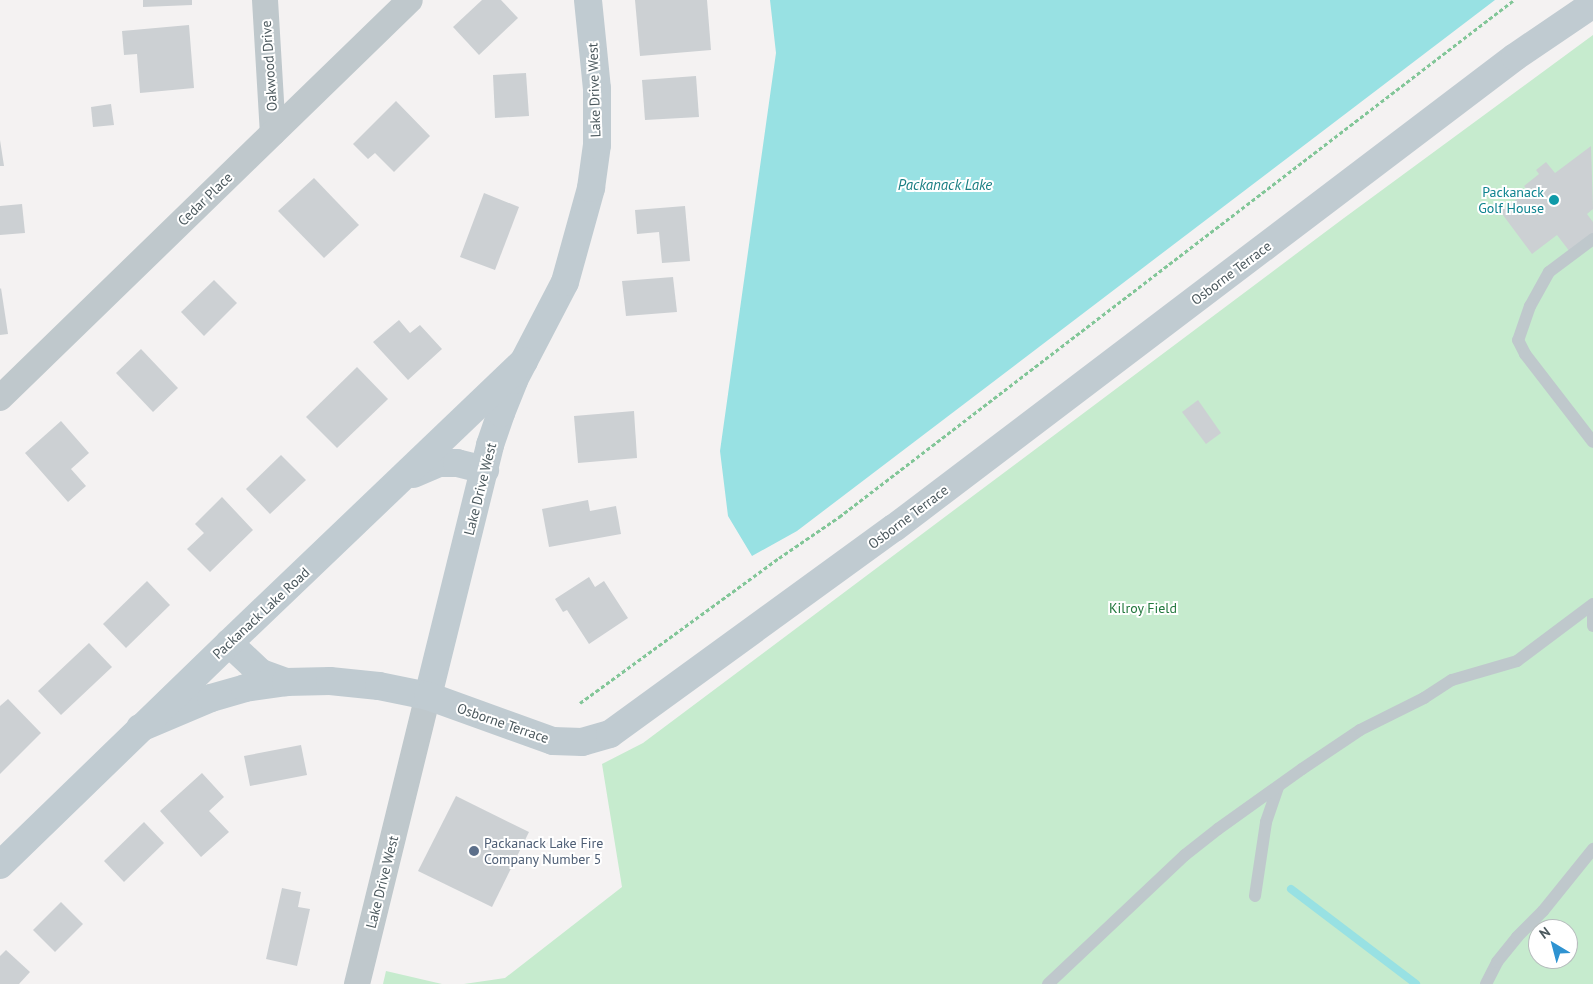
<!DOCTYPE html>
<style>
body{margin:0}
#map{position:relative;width:1593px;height:984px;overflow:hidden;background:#f4f2f2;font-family:"PT Sans",sans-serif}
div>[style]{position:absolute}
.green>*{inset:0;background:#c6ebce}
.water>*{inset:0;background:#98e1e3}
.stream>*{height:8px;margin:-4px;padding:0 4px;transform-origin:4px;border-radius:4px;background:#98e1e3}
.building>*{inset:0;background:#ccd0d3}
.path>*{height:3px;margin-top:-1.5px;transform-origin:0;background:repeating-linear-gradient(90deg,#82c698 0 4px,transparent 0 6.5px)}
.lane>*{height:12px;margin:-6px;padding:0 6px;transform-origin:6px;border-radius:6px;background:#bfc8cc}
.street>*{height:26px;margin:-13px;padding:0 13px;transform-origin:13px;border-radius:13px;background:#bfc8cc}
.secondary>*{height:28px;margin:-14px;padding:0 14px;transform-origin:14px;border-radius:14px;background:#c0cbd1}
.dots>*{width:14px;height:14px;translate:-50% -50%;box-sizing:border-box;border:2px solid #fff;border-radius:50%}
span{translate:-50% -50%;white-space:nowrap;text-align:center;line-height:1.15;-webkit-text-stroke:4px #fff;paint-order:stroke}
.street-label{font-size:14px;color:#4b585d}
.culture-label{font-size:14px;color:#0d838f}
.right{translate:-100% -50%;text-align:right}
.park-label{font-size:14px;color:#23783e}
.service-label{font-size:14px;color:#4e5e75}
.left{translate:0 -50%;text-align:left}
.water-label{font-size:15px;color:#1b7f83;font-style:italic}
.north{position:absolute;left:1528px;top:919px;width:50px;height:50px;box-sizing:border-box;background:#fff;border:1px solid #b7bcbe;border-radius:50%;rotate:323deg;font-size:14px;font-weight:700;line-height:20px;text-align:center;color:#4b585d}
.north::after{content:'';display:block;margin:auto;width:18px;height:22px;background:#2f93d1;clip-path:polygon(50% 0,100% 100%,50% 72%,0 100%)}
</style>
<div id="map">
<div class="green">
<div style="clip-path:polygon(evenodd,1593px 35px,1593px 984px,464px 984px,505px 978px,622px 887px,602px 764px,643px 743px,1344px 218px,1593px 35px,1538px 929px,1568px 929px,1568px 959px,1538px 959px,1538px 929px)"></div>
<div style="clip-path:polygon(386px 971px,442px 984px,383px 984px)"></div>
</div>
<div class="water">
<div style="clip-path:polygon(770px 0,1495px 0,797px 531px,752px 556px,728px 516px,720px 451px,776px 53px)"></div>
</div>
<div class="stream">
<div style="left:1291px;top:889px;width:157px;rotate:37.2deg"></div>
</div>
<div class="building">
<div style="clip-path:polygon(143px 0,192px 0,192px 5px,143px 7px)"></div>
<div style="clip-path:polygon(482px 0,501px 0,518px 18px,479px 55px,453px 27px)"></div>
<div style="clip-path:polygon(635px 0,707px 0,711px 50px,640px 56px)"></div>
<div style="clip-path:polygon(189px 25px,194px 88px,140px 93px,137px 54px,124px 55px,122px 31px)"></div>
<div style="clip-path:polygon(526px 73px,529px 116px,495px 118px,493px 75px)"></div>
<div style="clip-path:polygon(696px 76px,699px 117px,645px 120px,642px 80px)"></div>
<div style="clip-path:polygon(396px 101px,430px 136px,394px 172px,375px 153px,368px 159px,353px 144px)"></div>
<div style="clip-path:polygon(111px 104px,114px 125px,93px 127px,91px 107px)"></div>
<div style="clip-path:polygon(0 140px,4px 166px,0 166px)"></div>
<div style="clip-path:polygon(1591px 146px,1593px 209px,1587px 214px,1593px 222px,1593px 235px,1570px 252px,1557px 235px,1532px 254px,1500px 211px,1528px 191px,1524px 186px,1539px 174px,1536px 170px,1546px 162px,1555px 173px)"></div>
<div style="clip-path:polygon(314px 178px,359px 225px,324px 258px,278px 211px)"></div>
<div style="clip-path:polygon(484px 193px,519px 207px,495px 270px,460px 257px)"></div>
<div style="clip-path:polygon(22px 204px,25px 233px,0 235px,0 206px)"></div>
<div style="clip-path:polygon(685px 206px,690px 261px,662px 263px,659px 232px,637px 234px,635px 210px)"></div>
<div style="clip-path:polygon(673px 277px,677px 312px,626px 316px,622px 281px)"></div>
<div style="clip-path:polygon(214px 280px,237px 303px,204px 336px,181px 312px)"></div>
<div style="clip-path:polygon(1px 288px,8px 334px,0 335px,0 289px)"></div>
<div style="clip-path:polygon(399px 320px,410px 333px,420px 325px,442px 349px,408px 380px,373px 342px)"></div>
<div style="clip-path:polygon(141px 349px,178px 388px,153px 412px,116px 373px)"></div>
<div style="clip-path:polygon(357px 367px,388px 399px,337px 448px,306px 417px)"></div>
<div style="clip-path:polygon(1198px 400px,1221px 433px,1206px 444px,1182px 412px)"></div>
<div style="clip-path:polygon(634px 411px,637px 458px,578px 463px,574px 416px)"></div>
<div style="clip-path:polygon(61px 421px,89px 453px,71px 469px,86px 486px,68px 502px,25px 453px)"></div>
<div style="clip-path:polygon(281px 455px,306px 480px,270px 514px,246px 489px)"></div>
<div style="clip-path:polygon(222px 497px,253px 530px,210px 572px,187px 549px,204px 533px,195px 524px)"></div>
<div style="clip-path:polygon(588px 500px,590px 511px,616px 506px,621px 534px,549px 547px,542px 509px)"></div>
<div style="clip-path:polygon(589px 577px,595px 587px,604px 581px,628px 618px,589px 644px,567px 610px,563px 612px,555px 599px)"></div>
<div style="clip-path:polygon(147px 581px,170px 605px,126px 648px,103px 624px)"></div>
<div style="clip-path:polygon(89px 643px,112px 667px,61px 715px,38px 691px)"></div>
<div style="clip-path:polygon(8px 699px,41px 733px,0 774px,0 706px)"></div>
<div style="clip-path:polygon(301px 745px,307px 775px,250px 786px,244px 756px)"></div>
<div style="clip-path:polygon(202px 773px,224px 797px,209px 811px,229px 832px,201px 857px,160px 811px)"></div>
<div style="clip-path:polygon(456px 796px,529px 832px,492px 907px,418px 871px)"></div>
<div style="clip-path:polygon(144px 822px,164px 843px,124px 882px,104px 861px)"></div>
<div style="clip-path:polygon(282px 888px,301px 892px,298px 907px,310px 909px,297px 966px,266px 959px)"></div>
<div style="clip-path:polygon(61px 902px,83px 924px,55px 952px,33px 930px)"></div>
<div style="clip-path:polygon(6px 950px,30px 972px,19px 984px,0 984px,0 956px)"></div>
</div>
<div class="path">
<div style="left:580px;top:703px;width:246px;rotate:-36.1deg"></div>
<div style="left:779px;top:558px;width:73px;rotate:-34.3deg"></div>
<div style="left:839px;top:517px;width:850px;rotate:-37.45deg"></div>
</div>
<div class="lane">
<div style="left:1593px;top:239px;width:55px;rotate:143.1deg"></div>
<div style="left:1549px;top:272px;width:39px;rotate:119deg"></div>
<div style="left:1530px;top:306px;width:36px;rotate:109deg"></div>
<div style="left:1518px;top:340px;width:16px;rotate:63deg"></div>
<div style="left:1525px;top:354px;width:111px;rotate:52.3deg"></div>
<div style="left:1593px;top:615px;width:11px;rotate:90deg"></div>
<div style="left:1255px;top:896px;width:75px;rotate:-81.5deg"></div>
<div style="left:1266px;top:822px;width:37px;rotate:-71deg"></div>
<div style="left:1048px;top:984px;width:188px;rotate:-43.3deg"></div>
<div style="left:1185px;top:855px;width:42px;rotate:-38.2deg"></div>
<div style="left:1218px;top:829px;width:103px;rotate:-35.5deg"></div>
<div style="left:1302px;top:769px;width:70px;rotate:-33.9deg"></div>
<div style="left:1360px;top:730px;width:72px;rotate:-26.6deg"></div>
<div style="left:1424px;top:698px;width:33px;rotate:-33deg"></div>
<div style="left:1452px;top:680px;width:68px;rotate:-16.3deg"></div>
<div style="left:1517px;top:661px;width:95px;rotate:-36.9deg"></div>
<div style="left:1486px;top:984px;width:25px;rotate:-63deg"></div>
<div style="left:1497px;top:962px;width:32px;rotate:-51deg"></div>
<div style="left:1517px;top:937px;width:37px;rotate:-45deg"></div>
<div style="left:1543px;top:911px;width:80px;rotate:-51.1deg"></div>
</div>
<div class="street">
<div style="left:265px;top:0;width:133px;rotate:86.6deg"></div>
<div style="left:0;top:398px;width:571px;rotate:-44.15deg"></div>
<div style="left:357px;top:984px;width:297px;rotate:-76.2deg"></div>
</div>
<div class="secondary">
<div style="left:413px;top:474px;width:28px;rotate:-23deg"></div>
<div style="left:439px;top:463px;width:18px"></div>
<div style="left:457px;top:463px;width:29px;rotate:14deg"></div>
<div style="left:229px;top:643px;width:44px;rotate:43.2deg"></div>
<div style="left:261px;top:673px;width:27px;rotate:20deg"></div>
<div style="left:428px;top:696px;width:259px;rotate:-76.1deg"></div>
<div style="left:490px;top:445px;width:34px;rotate:-71deg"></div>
<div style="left:501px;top:413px;width:35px;rotate:-68deg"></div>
<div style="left:514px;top:380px;width:110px;rotate:-62.5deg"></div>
<div style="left:565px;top:282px;width:98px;rotate:-74.5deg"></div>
<div style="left:591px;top:188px;width:43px;rotate:-82.1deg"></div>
<div style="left:597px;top:145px;width:56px;rotate:-90deg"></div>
<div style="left:597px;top:89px;width:89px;rotate:-95.8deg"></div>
<div style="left:140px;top:728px;width:77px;rotate:-22.9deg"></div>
<div style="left:211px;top:698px;width:35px;rotate:-16deg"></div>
<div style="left:245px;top:688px;width:41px;rotate:-8.3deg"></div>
<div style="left:286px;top:682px;width:44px;rotate:-1.3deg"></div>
<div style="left:330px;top:681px;width:49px;rotate:5.8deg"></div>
<div style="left:379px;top:686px;width:50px;rotate:11.5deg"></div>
<div style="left:428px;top:696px;width:133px;rotate:19.8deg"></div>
<div style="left:553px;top:741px;width:29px;rotate:2deg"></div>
<div style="left:582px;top:742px;width:29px;rotate:-16deg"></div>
<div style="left:610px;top:734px;width:351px;rotate:-36deg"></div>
<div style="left:894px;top:528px;width:779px;rotate:-37.18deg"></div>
<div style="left:1515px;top:57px;width:94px;rotate:-34.2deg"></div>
<div style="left:0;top:865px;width:319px;rotate:-44.1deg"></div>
<div style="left:229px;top:643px;width:408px;rotate:-43.7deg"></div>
</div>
<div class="dots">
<div style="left:1554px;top:200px;background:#0f9aa8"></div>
<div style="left:474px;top:851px;background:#5c6f8a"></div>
</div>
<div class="street-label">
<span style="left:269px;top:66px;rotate:-94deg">Oakwood Drive</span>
<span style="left:594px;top:90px;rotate:-92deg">Lake Drive West</span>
<span style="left:205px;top:199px;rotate:-44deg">Cedar Place</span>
<span style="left:1231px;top:273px;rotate:-37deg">Osborne Terrace</span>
<span style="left:480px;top:489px;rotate:-76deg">Lake Drive West</span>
<span style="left:908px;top:517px;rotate:-37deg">Osborne Terrace</span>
<span style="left:261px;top:613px;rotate:-43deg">Packanack Lake Road</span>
<span style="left:503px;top:723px;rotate:19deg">Osborne Terrace</span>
<span style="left:382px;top:882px;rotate:-76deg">Lake Drive West</span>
</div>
<div class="culture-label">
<span class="right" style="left:1544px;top:200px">Packanack<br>Golf House</span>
</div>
<div class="park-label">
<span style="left:1143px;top:608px">Kilroy Field</span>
</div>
<div class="service-label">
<span class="left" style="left:484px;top:851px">Packanack Lake Fire<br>Company Number 5</span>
</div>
<div class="water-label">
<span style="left:945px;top:185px">Packanack Lake</span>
</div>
<div class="north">N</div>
</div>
